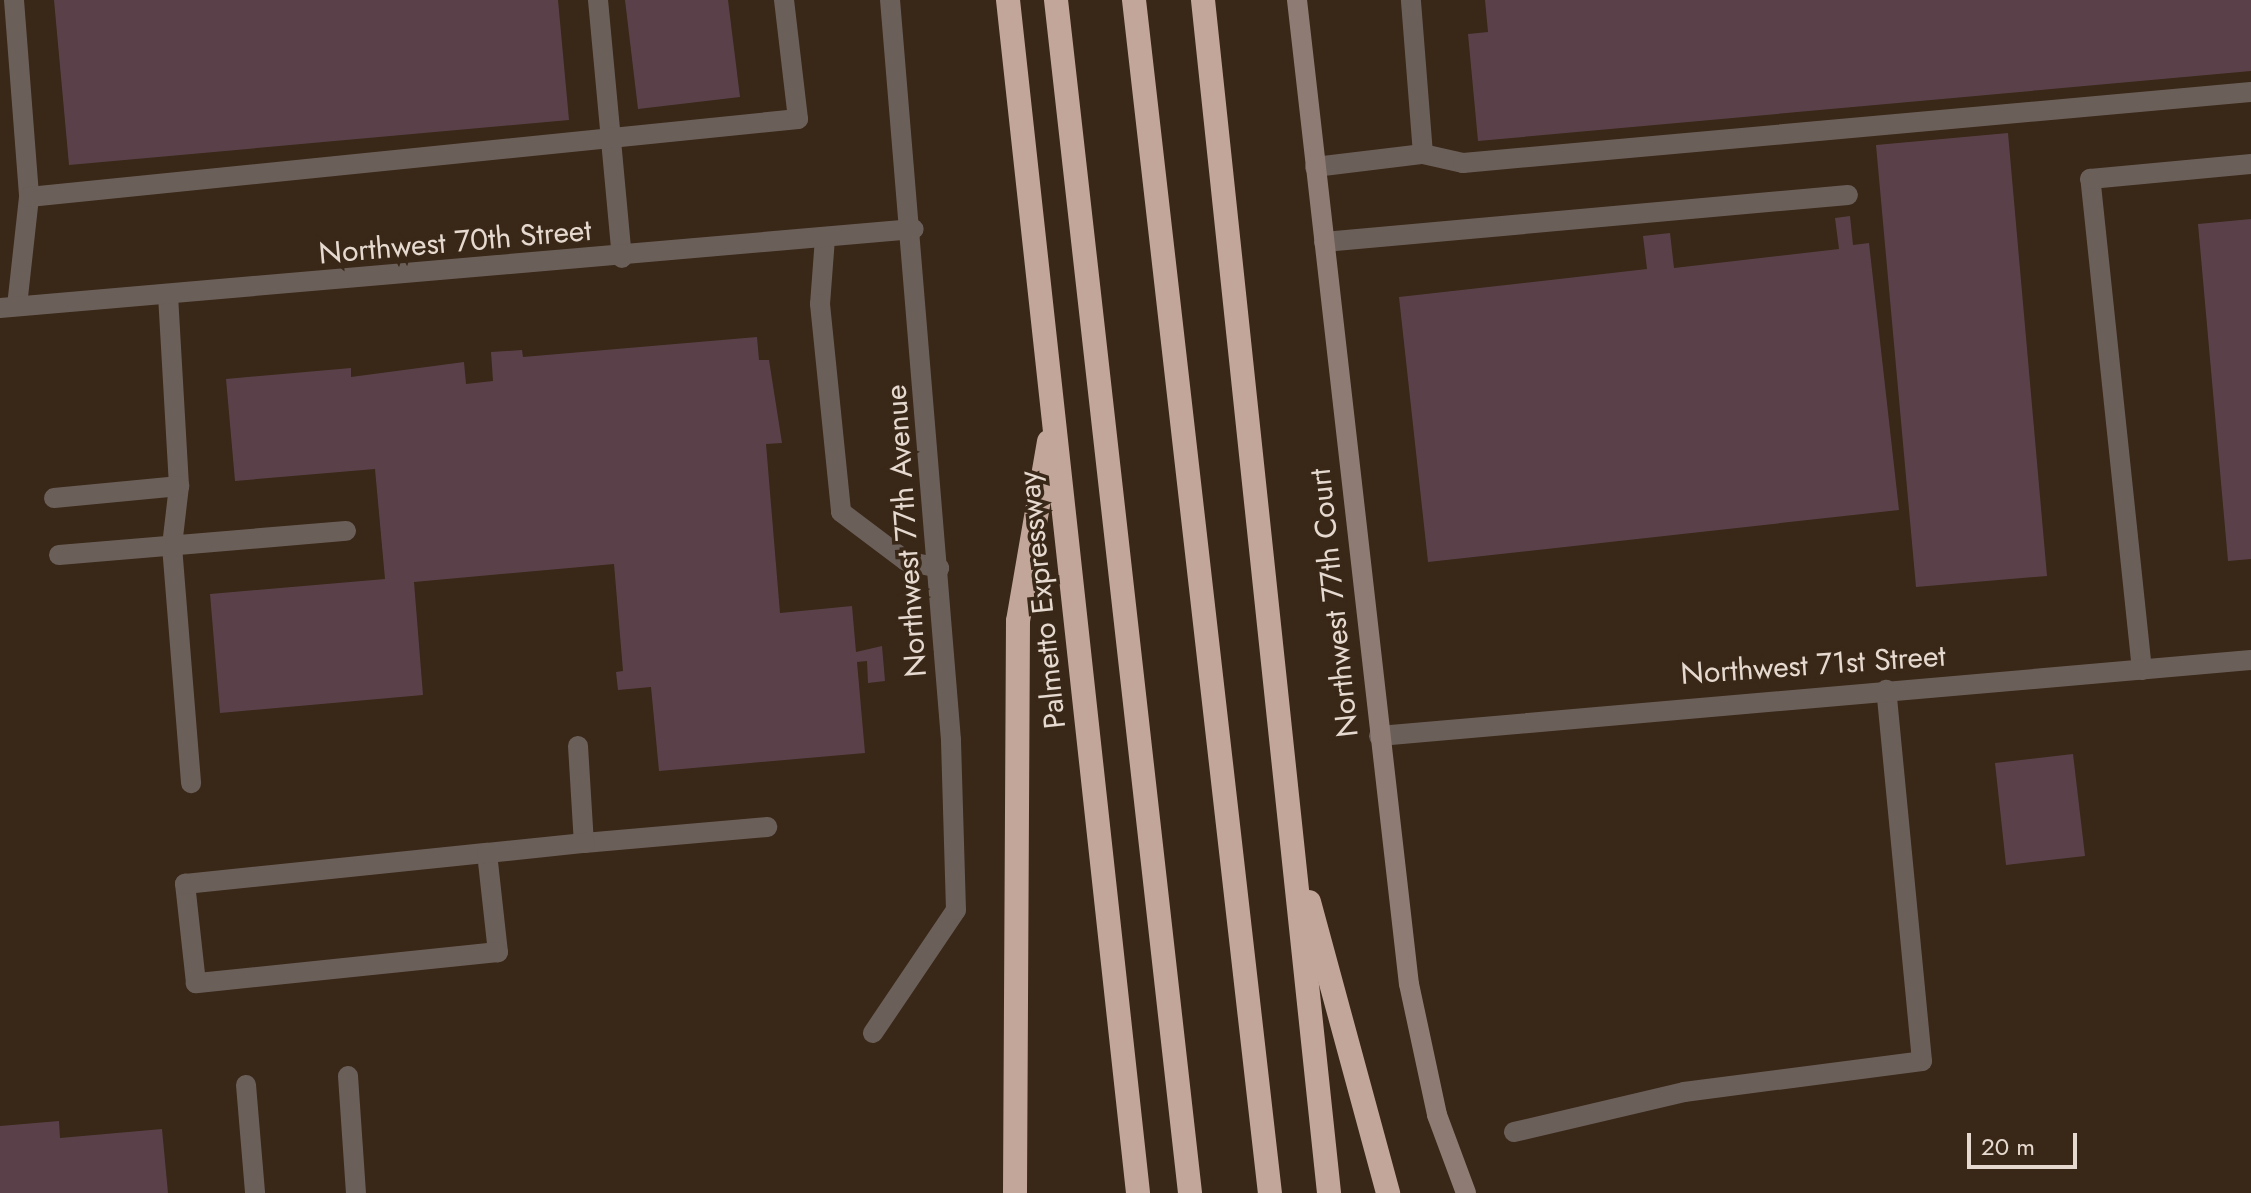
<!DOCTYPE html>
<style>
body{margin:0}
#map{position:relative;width:2251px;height:1193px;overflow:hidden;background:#392717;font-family:Jost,sans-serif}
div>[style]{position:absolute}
.building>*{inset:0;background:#5a4149}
.lane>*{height:20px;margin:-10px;padding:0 10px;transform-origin:10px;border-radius:10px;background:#6b5f5a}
.street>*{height:20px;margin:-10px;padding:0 10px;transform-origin:10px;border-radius:10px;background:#6b5f5a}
.secondary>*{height:20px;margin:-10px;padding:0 10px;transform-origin:10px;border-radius:10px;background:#8e7c74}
.highway>*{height:24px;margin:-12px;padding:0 12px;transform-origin:12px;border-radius:12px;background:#c2a699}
span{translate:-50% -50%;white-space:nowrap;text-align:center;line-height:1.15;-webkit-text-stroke:7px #392717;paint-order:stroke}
.street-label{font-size:30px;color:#e6dad0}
.scale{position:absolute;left:1967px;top:1133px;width:110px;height:36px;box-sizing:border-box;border:4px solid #e6dad0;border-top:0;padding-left:10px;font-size:24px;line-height:28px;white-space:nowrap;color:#e6dad0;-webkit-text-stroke:6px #392717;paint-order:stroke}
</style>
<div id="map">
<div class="building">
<div style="clip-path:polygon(54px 0,558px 0,569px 120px,69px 165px)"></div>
<div style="clip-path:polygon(625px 0,728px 0,740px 97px,638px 109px)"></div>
<div style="clip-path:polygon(1485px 0,2251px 0,2251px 71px,1478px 141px,1468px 34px,1488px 32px)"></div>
<div style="clip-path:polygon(2008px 133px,2047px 576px,1916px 587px,1876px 145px)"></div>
<div style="clip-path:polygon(1850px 216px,1853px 245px,1869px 243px,1899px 510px,1428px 562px,1399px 297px,1647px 269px,1643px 236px,1670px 233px,1674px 268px,1839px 249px,1835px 218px)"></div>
<div style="clip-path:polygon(2251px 219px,2251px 559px,2228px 561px,2198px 224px)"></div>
<div style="clip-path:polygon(757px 337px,759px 360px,769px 360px,782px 443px,766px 444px,780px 613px,852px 606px,856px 652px,882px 646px,885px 681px,868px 683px,867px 661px,857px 662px,865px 753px,659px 771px,651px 687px,618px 690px,616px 672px,623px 671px,614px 564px,414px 582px,423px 695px,220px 713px,210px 594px,385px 579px,375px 469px,235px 481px,226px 379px,351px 368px,351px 377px,464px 362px,466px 384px,493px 381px,491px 352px,522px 350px,523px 357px)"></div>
<div style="clip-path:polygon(2073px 754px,2085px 856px,2006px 865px,1995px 763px)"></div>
<div style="clip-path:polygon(59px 1121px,60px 1138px,162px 1129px,168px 1193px,0 1193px,0 1126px)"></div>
</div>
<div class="lane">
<div style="left:14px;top:0;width:198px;rotate:85.6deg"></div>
<div style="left:598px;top:0;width:259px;rotate:84.7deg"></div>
<div style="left:1423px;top:154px;width:41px;rotate:12.7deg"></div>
<div style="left:1463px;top:163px;width:791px;rotate:-5.15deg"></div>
<div style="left:1315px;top:167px;width:109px;rotate:-6.9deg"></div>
<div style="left:1423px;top:154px;width:154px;rotate:-94.5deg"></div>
<div style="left:825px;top:238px;width:66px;rotate:94.3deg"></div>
<div style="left:820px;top:304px;width:209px;rotate:84.2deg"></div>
<div style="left:841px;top:512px;width:81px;rotate:37deg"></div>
<div style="left:906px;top:561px;width:34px;rotate:12deg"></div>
<div style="left:1324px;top:242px;width:526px;rotate:-5.13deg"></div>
<div style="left:168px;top:295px;width:191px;rotate:86.7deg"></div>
<div style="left:179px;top:486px;width:60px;rotate:96.7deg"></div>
<div style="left:172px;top:546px;width:238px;rotate:85.4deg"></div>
<div style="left:17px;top:306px;width:110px;rotate:-83.7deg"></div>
<div style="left:29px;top:197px;width:773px;rotate:-5.79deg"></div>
<div style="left:798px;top:119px;width:120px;rotate:-96.7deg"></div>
<div style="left:54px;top:498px;width:126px;rotate:-5.5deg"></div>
<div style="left:59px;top:555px;width:288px;rotate:-4.8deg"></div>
<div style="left:2142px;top:670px;width:494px;rotate:-96deg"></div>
<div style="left:2090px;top:179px;width:162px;rotate:-5.3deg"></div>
<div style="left:578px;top:746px;width:97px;rotate:86.5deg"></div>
<div style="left:584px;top:843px;width:184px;rotate:-5deg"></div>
<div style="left:487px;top:853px;width:100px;rotate:83.7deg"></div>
<div style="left:498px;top:952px;width:304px;rotate:174.1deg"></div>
<div style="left:196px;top:983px;width:100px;rotate:-96.3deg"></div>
<div style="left:185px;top:884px;width:304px;rotate:-5.9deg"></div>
<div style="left:487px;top:853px;width:98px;rotate:-5.9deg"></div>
<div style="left:348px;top:1076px;width:117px;rotate:86.1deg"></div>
<div style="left:246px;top:1085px;width:108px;rotate:85.2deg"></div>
<div style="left:1514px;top:1132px;width:175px;rotate:-13.2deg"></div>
<div style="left:1684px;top:1092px;width:240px;rotate:-7.4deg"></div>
<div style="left:1922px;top:1061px;width:373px;rotate:-95.5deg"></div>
</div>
<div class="street">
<div style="left:0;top:308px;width:917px;rotate:-4.94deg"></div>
<div style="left:1379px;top:736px;width:875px;rotate:-4.98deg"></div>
<div style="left:873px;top:1033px;width:148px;rotate:-56deg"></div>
<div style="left:956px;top:910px;width:170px;rotate:-91.7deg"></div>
<div style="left:951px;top:740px;width:743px;rotate:-94.71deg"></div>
</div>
<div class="secondary">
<div style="left:1297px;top:0;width:990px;rotate:83.51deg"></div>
<div style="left:1409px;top:984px;width:134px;rotate:77.9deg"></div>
<div style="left:1437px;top:1115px;width:83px;rotate:69.6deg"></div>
</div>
<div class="highway">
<div style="left:1008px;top:0;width:1200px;rotate:83.78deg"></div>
<div style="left:1056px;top:0;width:1201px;rotate:83.59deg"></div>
<div style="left:1134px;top:0;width:1201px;rotate:83.5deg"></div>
<div style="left:1203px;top:0;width:1200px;rotate:83.97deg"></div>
<div style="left:1309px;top:902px;width:302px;rotate:74.8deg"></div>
<div style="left:1015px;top:1193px;width:572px;rotate:-89.7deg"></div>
<div style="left:1018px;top:621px;width:182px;rotate:-80.2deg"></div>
</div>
<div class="street-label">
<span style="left:455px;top:242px;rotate:-5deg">Northwest 70th Street</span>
<span style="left:906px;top:531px;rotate:-94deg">Northwest 77th Avenue</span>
<span style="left:1042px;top:600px;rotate:-96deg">Palmetto Expressway</span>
<span style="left:1334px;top:603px;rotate:-96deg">Northwest 77th Court</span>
<span style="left:1813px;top:665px;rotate:-4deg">Northwest 71st Street</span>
</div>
<div class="scale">20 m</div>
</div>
